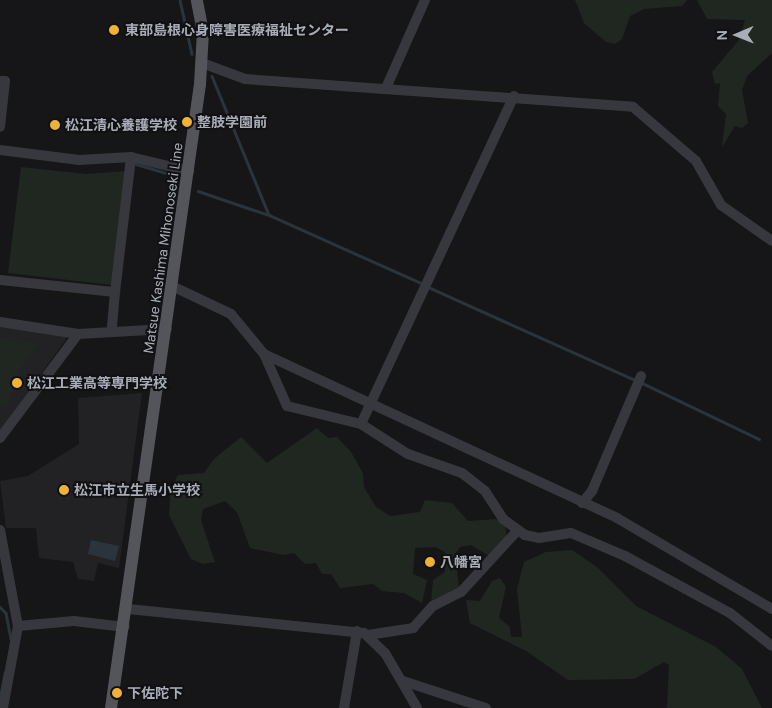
<!DOCTYPE html>
<meta charset="utf-8">
<style>
body{margin:0}
#map{position:relative;width:772px;height:708px;overflow:hidden;background:#161618;font-family:"DM Sans","Noto Sans JP",sans-serif}
div>[style]{position:absolute}
.built>*{inset:0;background:#222225}
.green>*{inset:0;background:#202721}
.water>*{inset:0;background:#2c343b}
.stream>*{height:2.5px;margin:-1.25px;padding:0 1.25px;transform-origin:1.25px;border-radius:1.25px;background:#2c343b}
.minor>*{height:10px;margin:-5px;padding:0 5px;transform-origin:5px;border-radius:5px;background:#37383d}
.major>*{height:12px;margin:-6px;padding:0 6px;transform-origin:6px;border-radius:6px;background:#53555b}
.dots>*{width:14px;height:14px;translate:-50% -50%;box-sizing:border-box;border:2px solid #111113;border-radius:50%}
span{translate:-50% -50%;white-space:nowrap;text-align:center;line-height:1.15;-webkit-text-stroke:4px #111113;paint-order:stroke}
.poi-label{font-size:14px;color:#a8adb7;font-weight:700}
.left{translate:0 -50%;text-align:left}
.street-label{font-size:14px;color:#a8adb7}
.north{position:absolute;left:712px;top:10px;width:50px;height:50px;-webkit-text-stroke:4px #111113;paint-order:stroke;rotate:269deg;font-size:14px;font-weight:700;line-height:20px;text-align:center;color:#a8adb7}
.north::after{content:'';display:block;margin:auto;width:18px;height:22px;background:#a8adb7;clip-path:polygon(50% 0,100% 100%,50% 72%,0 100%)}
</style>
<div id="map">
<div class="built">
<div style="clip-path:polygon(0 326px,69px 335px,0 431px)"></div>
<div style="clip-path:polygon(142px 393px,119px 568px,98px 563px,94px 581px,78px 579px,73px 562px,39px 558px,36px 528px,6px 528px,0 481px,28px 476px,79px 444px,78px 398px)"></div>
</div>
<div class="green">
<div style="clip-path:polygon(575px 0,687px 0,682px 6px,644px 9px,630px 16px,622px 39px,615px 44px,606px 42px,584px 23px)"></div>
<div style="clip-path:polygon(697px 0,772px 0,772px 53px,747px 76px,742px 90px,748px 123px,742px 128px,735px 126px,722px 147px,726px 114px,718px 106px,720px 83px,715px 84px,712px 72px,739px 40px,745px 20px,707px 19px)"></div>
<div style="clip-path:polygon(21px 167px,86px 174px,127px 171px,112px 285px,8px 273px)"></div>
<div style="clip-path:polygon(0 338px,38px 343px,18px 372px,9px 402px,0 406px)"></div>
<div style="clip-path:polygon(317px 428px,328px 438px,337px 437px,351px 452px,363px 473px,364px 487px,376px 507px,390px 516px,420px 512px,425px 500px,452px 503px,468px 521px,496px 519px,505px 525px,507px 541px,491px 557px,471px 545px,460px 547px,455px 554px,459px 589px,431px 603px,433px 580px,445px 572px,445px 552px,435px 547px,415px 548px,413px 574px,427px 580px,422px 603px,404px 593px,382px 591px,373px 584px,340px 588px,331px 574px,322px 574px,316px 563px,305px 564px,294px 553px,283px 555px,250px 548px,237px 512px,225px 501px,203px 509px,201px 520px,215px 562px,203px 564px,191px 559px,169px 515px,171px 487px,178px 475px,204px 473px,214px 459px,241px 437px,267px 463px)"></div>
<div style="clip-path:polygon(572px 550px,597px 567px,636px 606px,716px 647px,742px 669px,762px 708px,667px 708px,669px 665px,664px 662px,634px 679px,568px 680px,526px 651px,470px 623px,466px 600px,480px 601px,492px 581px,500px 578px,506px 587px,499px 618px,510px 627px,511px 637px,522px 637px,517px 589px,524px 562px,546px 552px)"></div>
</div>
<div class="water">
<div style="clip-path:polygon(91px 540px,119px 546px,115px 561px,88px 554px)"></div>
</div>
<div class="stream">
<div style="left:180px;top:0;width:55px;rotate:77.5deg"></div>
<div style="left:212px;top:76px;width:150px;rotate:67.7deg"></div>
<div style="left:269px;top:215px;width:169px;rotate:24.1deg"></div>
<div style="left:133px;top:163px;width:45px;rotate:16.8deg"></div>
<div style="left:198px;top:191px;width:75px;rotate:18.7deg"></div>
<div style="left:428px;top:287px;width:227px;rotate:24.2deg"></div>
<div style="left:640px;top:382px;width:132px;rotate:25.6deg"></div>
<div style="left:0;top:607px;width:8px;rotate:45deg"></div>
<div style="left:6px;top:613px;width:26px;rotate:79deg"></div>
<div style="left:0;top:697px;width:25px;rotate:-79deg"></div>
</div>
<div class="minor">
<div style="left:202px;top:63px;width:46px;rotate:20.4deg"></div>
<div style="left:245px;top:79px;width:389px;rotate:4.1deg"></div>
<div style="left:633px;top:107px;width:83px;rotate:40.6deg"></div>
<div style="left:696px;top:161px;width:51px;rotate:60.4deg"></div>
<div style="left:721px;top:205px;width:62px;rotate:35.2deg"></div>
<div style="left:0;top:81px;width:5px"></div>
<div style="left:5px;top:81px;width:46px;rotate:96.2deg"></div>
<div style="left:386px;top:88px;width:96px;rotate:-66.1deg"></div>
<div style="left:0;top:150px;width:80px;rotate:7.2deg"></div>
<div style="left:79px;top:160px;width:52px;rotate:-3.3deg"></div>
<div style="left:131px;top:157px;width:60px;rotate:13.6deg"></div>
<div style="left:0;top:280px;width:116px;rotate:6deg"></div>
<div style="left:115px;top:292px;width:38px;rotate:95deg"></div>
<div style="left:172px;top:286px;width:65px;rotate:25.4deg"></div>
<div style="left:231px;top:314px;width:52px;rotate:50.5deg"></div>
<div style="left:264px;top:354px;width:389px;rotate:24.9deg"></div>
<div style="left:617px;top:518px;width:180px;rotate:30.4deg"></div>
<div style="left:115px;top:292px;width:136px;rotate:-83.2deg"></div>
<div style="left:0;top:322px;width:79px;rotate:8.7deg"></div>
<div style="left:264px;top:354px;width:57px;rotate:66.1deg"></div>
<div style="left:287px;top:406px;width:76px;rotate:13.7deg"></div>
<div style="left:361px;top:424px;width:56px;rotate:32.6deg"></div>
<div style="left:408px;top:454px;width:57px;rotate:19.4deg"></div>
<div style="left:462px;top:473px;width:29px;rotate:38deg"></div>
<div style="left:485px;top:491px;width:33px;rotate:57deg"></div>
<div style="left:503px;top:519px;width:27px;rotate:36deg"></div>
<div style="left:525px;top:535px;width:14px;rotate:12deg"></div>
<div style="left:539px;top:538px;width:32px;rotate:-9deg"></div>
<div style="left:571px;top:533px;width:59px;rotate:23.1deg"></div>
<div style="left:625px;top:556px;width:119px;rotate:28.5deg"></div>
<div style="left:730px;top:613px;width:53px;rotate:38.2deg"></div>
<div style="left:361px;top:424px;width:362px;rotate:-65deg"></div>
<div style="left:0;top:438px;width:130px;rotate:-53.1deg"></div>
<div style="left:78px;top:334px;width:89px;rotate:-3.2deg"></div>
<div style="left:582px;top:503px;width:16px;rotate:-50deg"></div>
<div style="left:592px;top:491px;width:125px;rotate:-66.9deg"></div>
<div style="left:0;top:530px;width:98px;rotate:79.4deg"></div>
<div style="left:18px;top:626px;width:83px;rotate:100.4deg"></div>
<div style="left:128px;top:609px;width:237px;rotate:5.8deg"></div>
<div style="left:364px;top:633px;width:29px;rotate:44deg"></div>
<div style="left:385px;top:653px;width:64px;rotate:59.8deg"></div>
<div style="left:18px;top:626px;width:56px;rotate:-5.1deg"></div>
<div style="left:74px;top:621px;width:51px;rotate:6.7deg"></div>
<div style="left:368px;top:635px;width:46px;rotate:-8.8deg"></div>
<div style="left:413px;top:628px;width:30px;rotate:-48deg"></div>
<div style="left:433px;top:606px;width:31px;rotate:-27deg"></div>
<div style="left:461px;top:592px;width:83px;rotate:-47.4deg"></div>
<div style="left:403px;top:681px;width:87px;rotate:18deg"></div>
<div style="left:344px;top:708px;width:78px;rotate:-80.4deg"></div>
</div>
<div class="major">
<div style="left:111px;top:708px;width:630px;rotate:-81.88deg"></div>
<div style="left:200px;top:84px;width:52px;rotate:-86.7deg"></div>
<div style="left:203px;top:32px;width:33px;rotate:-101deg"></div>
</div>
<div class="dots">
<div style="left:114px;top:30px;background:#f0b236"></div>
<div style="left:187px;top:122px;background:#f0b236"></div>
<div style="left:55px;top:125px;background:#f0b236"></div>
<div style="left:17px;top:383px;background:#f0b236"></div>
<div style="left:64px;top:490px;background:#f0b236"></div>
<div style="left:430px;top:562px;background:#f0b236"></div>
<div style="left:117px;top:693px;background:#f0b236"></div>
</div>
<div class="poi-label">
<span class="left" style="left:125px;top:30px">東部島根心身障害医療福祉センター</span>
<span class="left" style="left:197px;top:122px">整肢学園前</span>
<span class="left" style="left:65px;top:125px">松江清心養護学校</span>
<span class="left" style="left:27px;top:383px">松江工業高等専門学校</span>
<span class="left" style="left:74px;top:490px">松江市立生馬小学校</span>
<span class="left" style="left:440px;top:562px">八幡宮</span>
<span class="left" style="left:127px;top:693px">下佐陀下</span>
</div>
<div class="street-label">
<span style="left:163px;top:248px;rotate:-82deg">Matsue Kashima Mihonoseki Line</span>
</div>
<div class="north">N</div>
</div>
